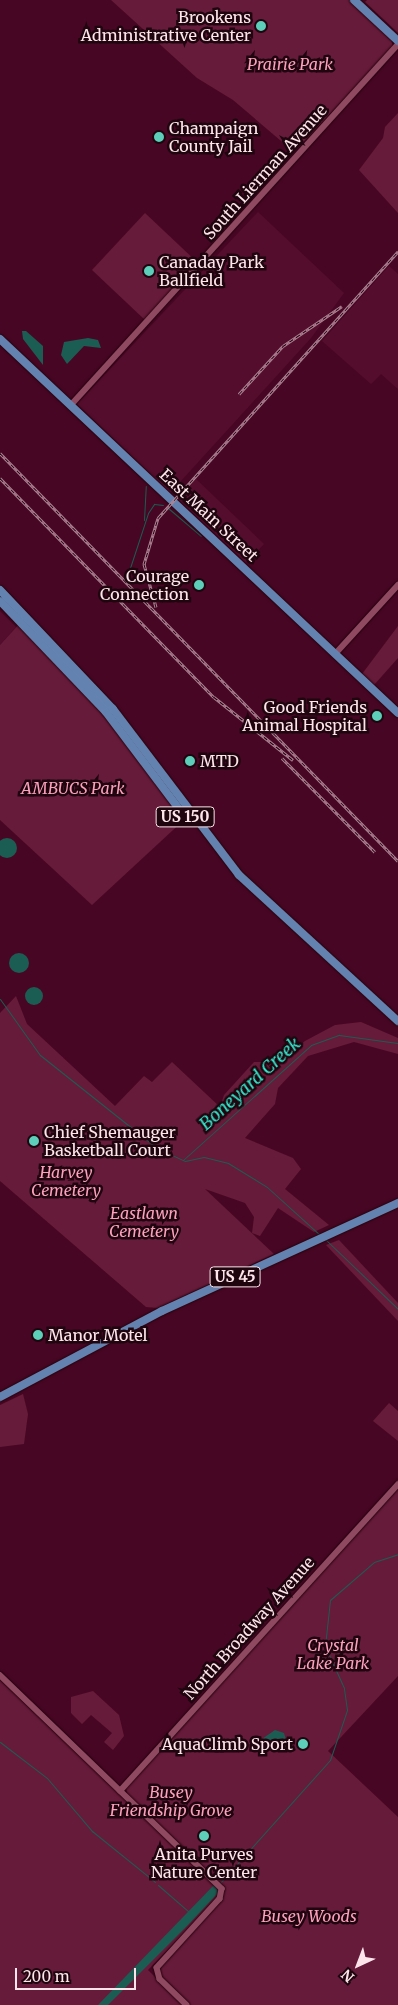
<!DOCTYPE html>
<style>
body{margin:0}
#map{position:relative;width:398px;height:2005px;overflow:hidden;background:#470724;font-family:Merriweather,serif}
div>[style]{position:absolute}
.built>*{inset:0;background:#550d2d}
.green>*{inset:0;background:#671b3a}
.water>*{inset:0;background:#1b5d52}
.round{border-radius:50%}
.stream>*{height:1px;margin:-0.5px;padding:0 0.5px;transform-origin:0.5px;border-radius:0.5px;background:#1b5d52}
.roads{filter:drop-shadow(0 0 1px #26000d) drop-shadow(0 0 1px #26000d)}
.minor>*{height:5.5px;margin:-2.75px;padding:0 2.75px;transform-origin:2.75px;border-radius:2.75px;background:#8f4a61}
.major>*{height:8px;margin:-4px;padding:0 4px;transform-origin:4px;border-radius:4px;background:#6482b0}
.rail>*{height:3px;margin-top:-1.5px;transform-origin:0;background:repeating-linear-gradient(90deg,#1e050e 0 4px,#af8595 0 8px);box-sizing:border-box;border-block:1px solid #af8595}
.dots>*{width:14px;height:14px;translate:-50% -50%;box-sizing:border-box;border:2px solid #1e050e;border-radius:50%}
span{translate:-50% -50%;white-space:nowrap;text-align:center;line-height:1.15;-webkit-text-stroke:5px #1e050e;paint-order:stroke}
.shield-label span{padding:1px 4px;background:#1e050e;border:1px solid;border-radius:4px;-webkit-text-stroke-width:0}
.shield-label{font-size:15px;color:#fee5eb;font-weight:700}
.poi-label{font-size:16px;color:#fee5eb}
.right{translate:-100% -50%;text-align:right}
.left{translate:0 -50%;text-align:left}
.park-label{font-size:16px;color:#fda0bd;font-style:italic}
.street-label{font-size:16px;color:#fee5eb}
.water-label{font-size:18px;color:#34e9ce;font-style:italic}
.north{position:absolute;left:333px;top:1940px;width:50px;height:50px;-webkit-text-stroke:4px #1e050e;paint-order:stroke;rotate:223deg;font-size:14px;font-weight:700;line-height:20px;text-align:center;color:#fee5eb}
.north::after{content:'';display:block;margin:auto;width:18px;height:22px;background:#fee5eb;clip-path:polygon(50% 0,100% 100%,50% 72%,0 100%)}
.scale{position:absolute;left:15px;top:1968px;width:121px;height:22px;box-sizing:border-box;border:2px solid #fee5eb;border-top:0;padding-left:6px;font-size:15px;line-height:18px;white-space:nowrap;color:#fee5eb;-webkit-text-stroke:4px #1e050e;paint-order:stroke}
</style>
<div id="map">
<div class="built">
<div style="clip-path:polygon(258px 212px,344px 293px,311px 338px,170px 493px,77px 404px)"></div>
<div style="clip-path:polygon(389px 266px,398px 274px,398px 389px,381px 374px,371px 384px,322px 341px)"></div>
<div style="clip-path:polygon(196px 479px,264px 544px,246px 563px,178px 499px)"></div>
<div style="clip-path:polygon(0 611px,16px 627px,0 645px)"></div>
</div>
<div class="green">
<div style="clip-path:polygon(111px 0,349px 0,391px 39px,393px 47px,294px 152px,233px 100px,197px 78px)"></div>
<div style="clip-path:polygon(367px 0,398px 0,398px 33px,365px 2px)"></div>
<div style="clip-path:polygon(398px 113px,398px 213px,359px 170px,383px 138px,385px 127px)"></div>
<div style="clip-path:polygon(145px 213px,198px 263px,145px 320px,92px 270px)"></div>
<div style="clip-path:polygon(21px 622px,137px 752px,186px 818px,92px 905px,0 820px,0 645px)"></div>
<div style="clip-path:polygon(398px 626px,398px 658px,374px 685px,362px 674px)"></div>
<div style="clip-path:polygon(16px 996px,27px 1024px,115px 1106px,144px 1076px,152px 1082px,172px 1062px,220px 1107px,224px 1095px,254px 1062px,280px 1062px,305px 1041px,335px 1025px,361px 1022px,398px 1038px,398px 1054px,354px 1042px,308px 1056px,278px 1088px,275px 1104px,245px 1138px,293px 1158px,301px 1169px,285px 1189px,329px 1225px,314px 1232px,278px 1208px,260px 1236px,252px 1233px,254px 1217px,245px 1203px,205px 1189px,274px 1254px,158px 1308px,146px 1307px,0 1181px,0 1013px)"></div>
<div style="clip-path:polygon(339px 1240px,398px 1303px,398px 1321px,326px 1245px)"></div>
<div style="clip-path:polygon(23px 1394px,28px 1414px,24px 1444px,0 1447px,0 1405px)"></div>
<div style="clip-path:polygon(389px 1403px,398px 1411px,398px 1441px,373px 1421px)"></div>
<div style="clip-path:polygon(398px 1489px,398px 1676px,328px 1751px,398px 1817px,398px 2005px,187px 2005px,157px 1972px,223px 1893px,128px 1796px,126px 1788px)"></div>
<div style="clip-path:polygon(0 1680px,219px 1890px,219px 1897px,148px 1970px,183px 2005px,0 2005px)"></div>
<div style="clip-path:polygon(93px 1691px,119px 1715px,124px 1736px,113px 1750px,104px 1742px,112px 1733px,91px 1715px,82px 1724px,71px 1713px,71px 1697px)"></div>
</div>
<div class="water">
<div style="clip-path:polygon(26px 331px,43px 346px,43px 365px,23px 339px,22px 331px)"></div>
<div style="clip-path:polygon(88px 338px,98px 340px,101px 348px,84px 346px,67px 364px,61px 355px,64px 342px)"></div>
<div class="round" style="left:-3px;top:838px;width:20px;height:20px"></div>
<div class="round" style="left:9px;top:953px;width:20px;height:20px"></div>
<div class="round" style="left:25px;top:987px;width:18px;height:18px"></div>
<div style="clip-path:polygon(275px 1730px,284px 1733px,288px 1747px,285px 1750px,273px 1748px,270px 1739px,264px 1744px,262px 1739px)"></div>
<div style="clip-path:polygon(214px 1885px,219px 1892px,189px 1924px,108px 2005px,98px 2005px)"></div>
</div>
<div class="stream">
<div style="left:168px;top:508px;width:43px;rotate:40.3deg"></div>
<div style="left:144px;top:520px;width:34px;rotate:-87deg"></div>
<div style="left:127px;top:577px;width:67px;rotate:-71.8deg"></div>
<div style="left:148px;top:513px;width:11px;rotate:-56deg"></div>
<div style="left:154px;top:504px;width:9px;rotate:6deg"></div>
<div style="left:0;top:999px;width:69px;rotate:54.5deg"></div>
<div style="left:40px;top:1055px;width:149px;rotate:38.5deg"></div>
<div style="left:157px;top:1148px;width:31px;rotate:25deg"></div>
<div style="left:185px;top:1161px;width:19px;rotate:-12deg"></div>
<div style="left:204px;top:1157px;width:25px;rotate:14deg"></div>
<div style="left:228px;top:1163px;width:46px;rotate:31.6deg"></div>
<div style="left:267px;top:1187px;width:72px;rotate:42.2deg"></div>
<div style="left:183px;top:1160px;width:172px;rotate:-41.9deg"></div>
<div style="left:311px;top:1045px;width:30px;rotate:-20deg"></div>
<div style="left:339px;top:1035px;width:60px;rotate:7.7deg"></div>
<div style="left:325px;top:1239px;width:101px;rotate:43.8deg"></div>
<div style="left:0;top:1742px;width:59px;rotate:37.5deg"></div>
<div style="left:47px;top:1778px;width:70px;rotate:49.7deg"></div>
<div style="left:92px;top:1831px;width:81px;rotate:39deg"></div>
<div style="left:220px;top:1883px;width:165px;rotate:-48.2deg"></div>
<div style="left:330px;top:1760px;width:53px;rotate:-71.2deg"></div>
<div style="left:347px;top:1710px;width:22px;rotate:-98deg"></div>
<div style="left:344px;top:1688px;width:46px;rotate:-114.3deg"></div>
<div style="left:325px;top:1646px;width:46px;rotate:-83.8deg"></div>
<div style="left:330px;top:1600px;width:58px;rotate:-40.8deg"></div>
<div style="left:374px;top:1562px;width:25px;rotate:-18deg"></div>
<div style="left:158px;top:1885px;width:41px;rotate:41.1deg"></div>
</div>
<div class="roads">
<div class="minor">
<div style="left:71px;top:405px;width:486px;rotate:-47.8deg"></div>
<div style="left:336px;top:653px;width:92px;rotate:-47.6deg"></div>
<div style="left:0;top:1675px;width:308px;rotate:43.9deg"></div>
<div style="left:222px;top:1889px;width:10px;rotate:101deg"></div>
<div style="left:220px;top:1899px;width:93px;rotate:132.4deg"></div>
<div style="left:157px;top:1968px;width:11px;rotate:75deg"></div>
<div style="left:160px;top:1979px;width:37px;rotate:44deg"></div>
<div style="left:120px;top:1791px;width:414px;rotate:-47.8deg"></div>
</div>
<div class="major">
<div style="left:354px;top:0;width:60px;rotate:43deg"></div>
<div style="left:0;top:339px;width:546px;rotate:43.22deg"></div>
<div style="left:0;top:590px;width:164px;rotate:46.5deg"></div>
<div style="left:113px;top:709px;width:208px;rotate:52.8deg"></div>
<div style="left:239px;top:875px;width:216px;rotate:42.6deg"></div>
<div style="left:0;top:601px;width:153px;rotate:46.3deg"></div>
<div style="left:106px;top:712px;width:126px;rotate:53deg"></div>
<div style="left:0;top:1397px;width:183px;rotate:-28deg"></div>
<div style="left:162px;top:1311px;width:260px;rotate:-24.6deg"></div>
</div>
</div>
<div class="rail">
<div style="left:239px;top:394px;width:65px;rotate:-47.5deg"></div>
<div style="left:283px;top:346px;width:71px;rotate:-34.1deg"></div>
<div style="left:0;top:453px;width:570px;rotate:45.71deg"></div>
<div style="left:0;top:478px;width:306px;rotate:45.7deg"></div>
<div style="left:214px;top:697px;width:101px;rotate:38.6deg"></div>
<div style="left:156px;top:607px;width:45px;rotate:-105.6deg"></div>
<div style="left:144px;top:564px;width:48px;rotate:-73.1deg"></div>
<div style="left:158px;top:518px;width:359px;rotate:-48deg"></div>
<div style="left:282px;top:758px;width:132px;rotate:45.3deg"></div>
</div>
<div class="dots">
<div style="left:261px;top:26px;background:#5cceba"></div>
<div style="left:159px;top:137px;background:#5cceba"></div>
<div style="left:149px;top:271px;background:#5cceba"></div>
<div style="left:199px;top:585px;background:#5cceba"></div>
<div style="left:377px;top:716px;background:#5cceba"></div>
<div style="left:190px;top:761px;background:#5cceba"></div>
<div style="left:34px;top:1141px;background:#5cceba"></div>
<div style="left:38px;top:1335px;background:#5cceba"></div>
<div style="left:303px;top:1744px;background:#5cceba"></div>
<div style="left:204px;top:1836px;background:#5cceba"></div>
</div>
<div class="shield-label">
<span style="left:185px;top:817px">US 150</span>
<span style="left:235px;top:1277px">US 45</span>
</div>
<div class="poi-label">
<span class="right" style="left:251px;top:26px">Brookens<br>Administrative Center</span>
<span class="left" style="left:169px;top:137px">Champaign<br>County Jail</span>
<span class="left" style="left:159px;top:271px">Canaday Park<br>Ballfield</span>
<span class="right" style="left:189px;top:585px">Courage<br>Connection</span>
<span class="right" style="left:367px;top:716px">Good Friends<br>Animal Hospital</span>
<span class="left" style="left:200px;top:761px">MTD</span>
<span class="left" style="left:44px;top:1141px">Chief Shemauger<br>Basketball Court</span>
<span class="left" style="left:48px;top:1335px">Manor Motel</span>
<span class="right" style="left:293px;top:1744px">AquaClimb Sport</span>
<span style="left:204px;top:1863px">Anita Purves<br>Nature Center</span>
</div>
<div class="park-label">
<span style="left:290px;top:64px">Prairie Park</span>
<span style="left:73px;top:788px">AMBUCS Park</span>
<span style="left:66px;top:1181px">Harvey<br>Cemetery</span>
<span style="left:144px;top:1222px">Eastlawn<br>Cemetery</span>
<span style="left:333px;top:1654px">Crystal<br>Lake Park</span>
<span style="left:171px;top:1801px">Busey<br>Friendship Grove</span>
<span style="left:309px;top:1916px">Busey Woods</span>
</div>
<div class="street-label">
<span style="left:265px;top:172px;rotate:-48deg">South Lierman Avenue</span>
<span style="left:209px;top:515px;rotate:43deg">East Main Street</span>
<span style="left:249px;top:1628px;rotate:-48deg">North Broadway Avenue</span>
</div>
<div class="water-label">
<span style="left:250px;top:1084px;rotate:-42deg">Boneyard Creek</span>
</div>
<div class="north">N</div>
<div class="scale">200 m</div>
</div>
